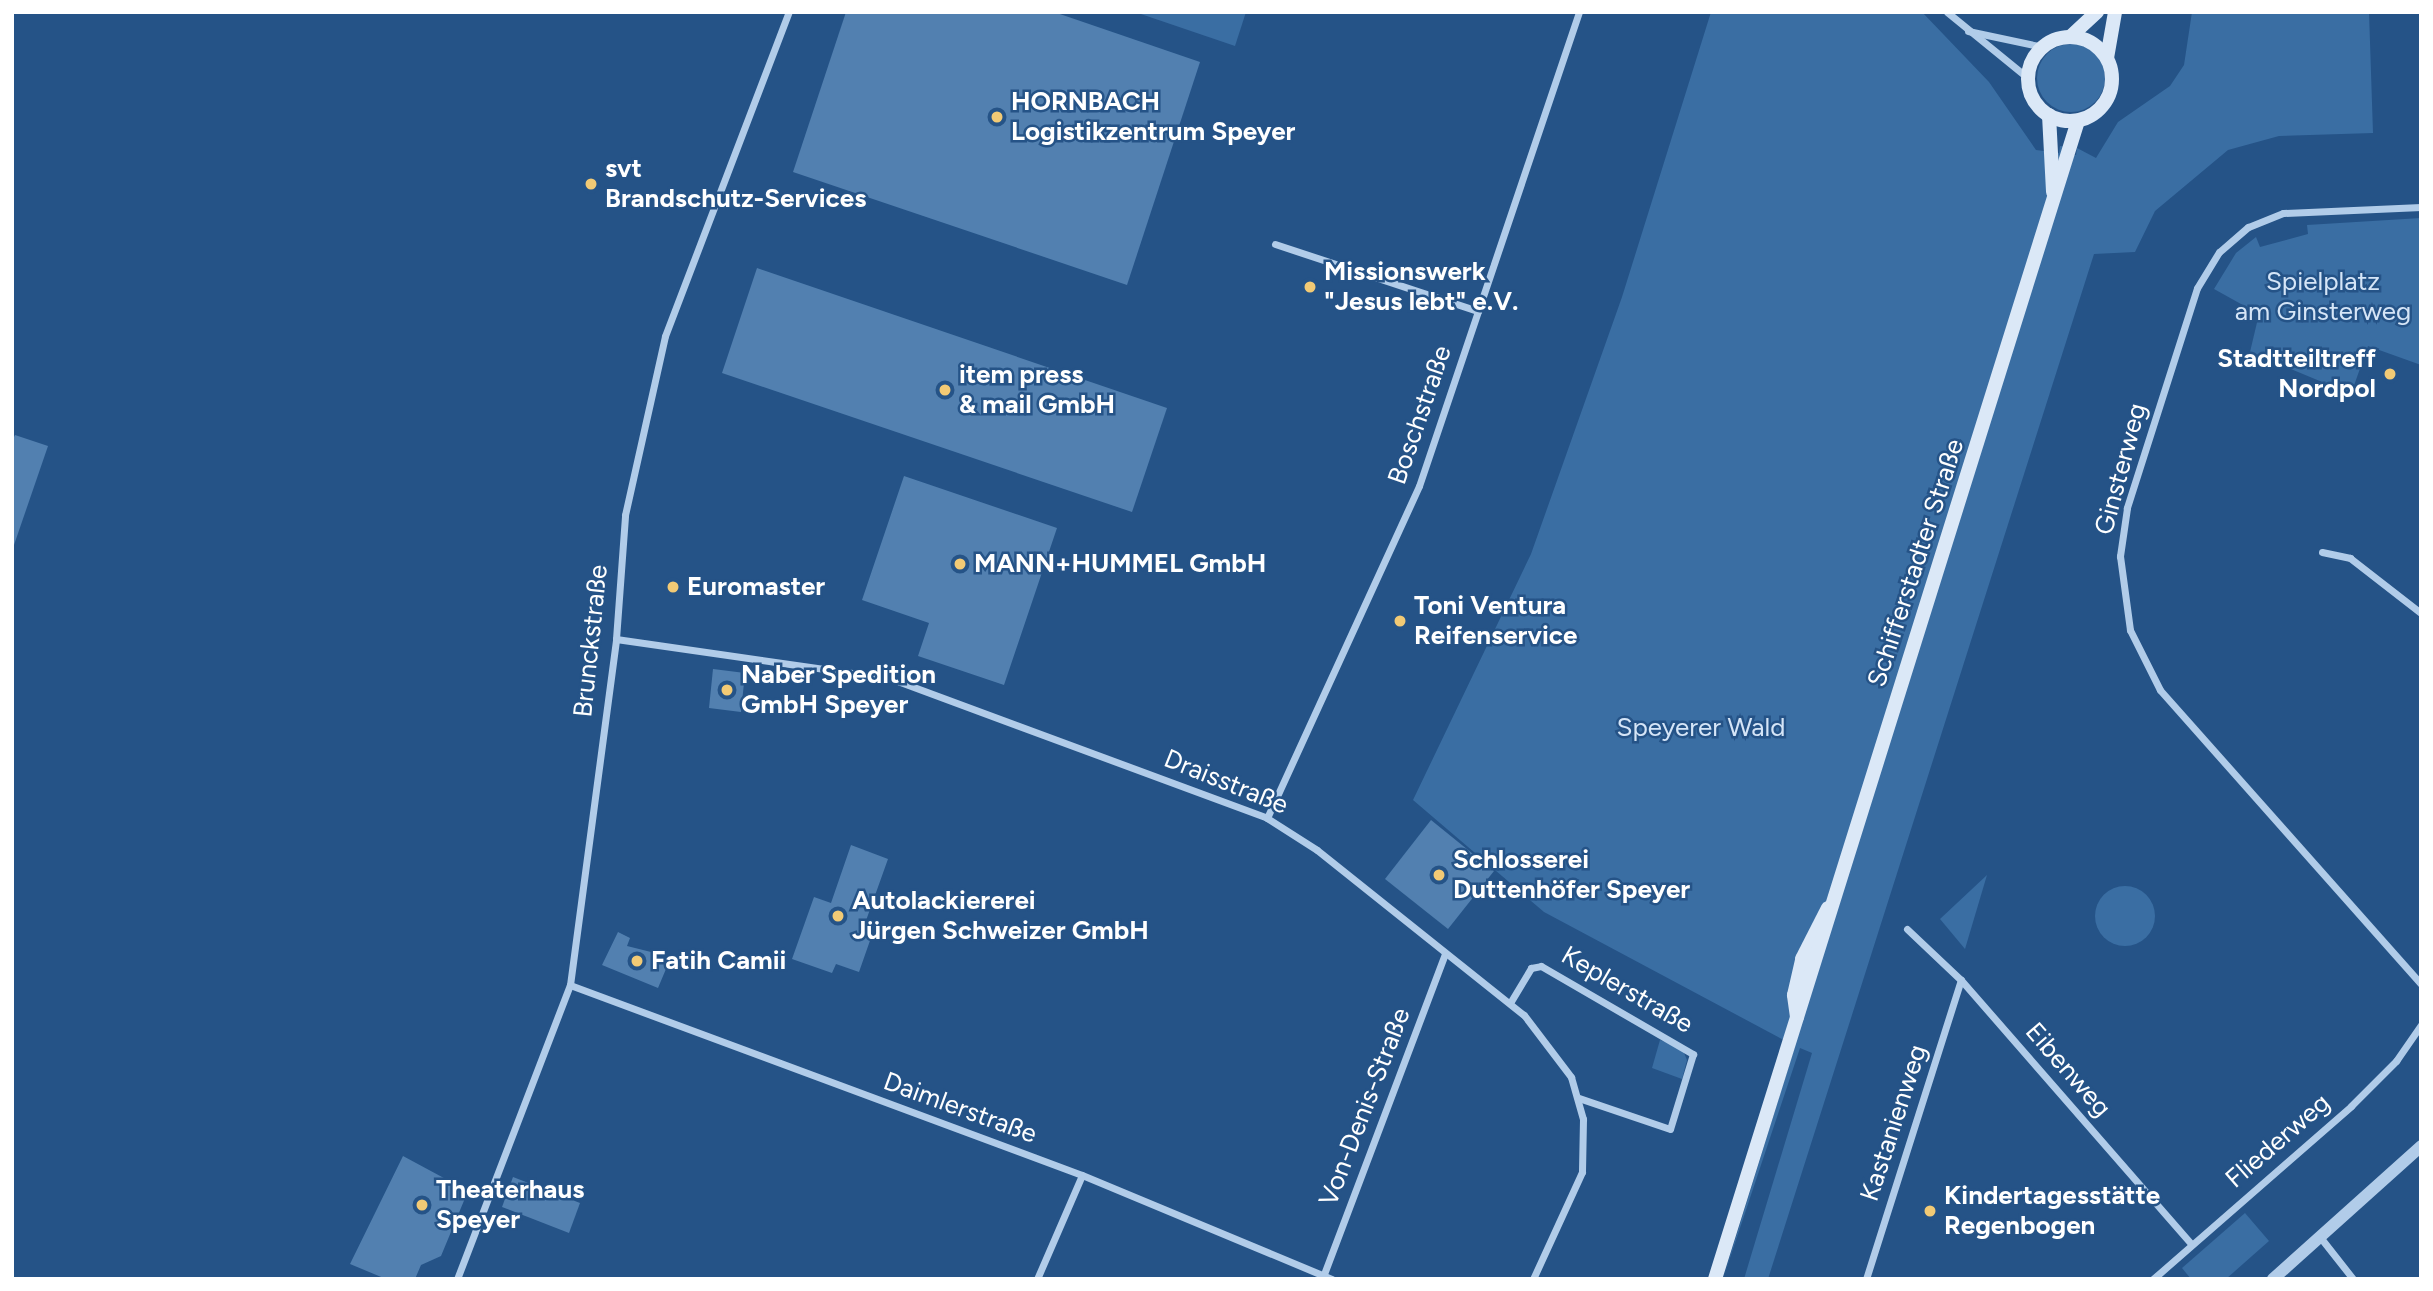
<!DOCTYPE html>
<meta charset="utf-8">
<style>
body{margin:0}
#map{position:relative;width:2433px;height:1291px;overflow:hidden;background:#255387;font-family:Figtree,sans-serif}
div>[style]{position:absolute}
.green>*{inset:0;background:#3a6ea3}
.round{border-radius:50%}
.building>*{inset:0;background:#5280b0}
.minor>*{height:7px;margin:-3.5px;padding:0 3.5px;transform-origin:3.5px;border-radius:3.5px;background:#b1cce9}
.tertiary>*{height:12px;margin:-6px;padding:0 6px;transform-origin:6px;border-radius:6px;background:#b1cce9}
.secondary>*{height:14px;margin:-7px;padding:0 7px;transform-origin:7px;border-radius:7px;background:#dbe8f7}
.secondary>.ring{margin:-7px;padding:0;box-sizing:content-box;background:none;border:14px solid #dbe8f7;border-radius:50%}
.dots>*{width:19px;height:19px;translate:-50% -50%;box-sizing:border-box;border:4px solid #255387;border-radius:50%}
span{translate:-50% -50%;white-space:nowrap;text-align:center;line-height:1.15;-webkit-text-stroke:5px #255387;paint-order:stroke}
.poi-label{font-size:26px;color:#fff;font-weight:700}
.left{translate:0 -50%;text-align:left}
.right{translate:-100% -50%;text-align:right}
.park-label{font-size:26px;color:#d5e5f7}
.street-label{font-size:26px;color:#fff}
.frame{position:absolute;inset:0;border:14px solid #fff;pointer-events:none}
</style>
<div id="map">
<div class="green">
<div style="clip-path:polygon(1135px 12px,1246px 12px,1235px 46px)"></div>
<div style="clip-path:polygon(1711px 12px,1922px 12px,1989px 82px,2036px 150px,2059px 153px,2060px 146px,2069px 147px,2068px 154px,2076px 155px,2077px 148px,2096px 158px,2118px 122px,2170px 86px,2184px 65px,2192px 12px,2369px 12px,2373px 133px,2279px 136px,2228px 150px,2155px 211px,2135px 252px,2094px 254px,1768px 1279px,1744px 1279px,1812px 1053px,1800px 1048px,1723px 1279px,1795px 1046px,1544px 912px,1413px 800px,1531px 554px,1622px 297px)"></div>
<div class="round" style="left:2037px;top:44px;width:68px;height:68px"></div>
<div style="clip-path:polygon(2421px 218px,2421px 365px,2368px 346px,2351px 394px,2250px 352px,2259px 314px,2214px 289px,2236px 253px,2256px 237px,2260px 247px,2308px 234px,2307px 225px)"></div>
<div style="clip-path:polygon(1987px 875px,1965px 949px,1940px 919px)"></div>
<div class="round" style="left:2095px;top:886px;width:60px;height:60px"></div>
<div style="clip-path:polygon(1660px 1040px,1682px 1048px,1687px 1060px,1682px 1079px,1652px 1068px)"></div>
<div style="clip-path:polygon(2245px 1213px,2269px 1241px,2226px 1279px,2191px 1279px,2182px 1268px)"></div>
</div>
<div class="building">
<div style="clip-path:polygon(846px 12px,1054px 12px,1200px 62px,1127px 285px,793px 172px)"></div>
<div style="clip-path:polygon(757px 268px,1167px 408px,1132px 512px,722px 373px)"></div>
<div style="clip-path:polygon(15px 435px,48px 446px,14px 545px,12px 441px)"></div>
<div style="clip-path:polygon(904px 476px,1057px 528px,1004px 685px,918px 656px,929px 623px,862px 600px)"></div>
<div style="clip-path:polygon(713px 669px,745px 673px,741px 712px,709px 708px)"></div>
<div style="clip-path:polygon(1431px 820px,1494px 871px,1448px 929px,1385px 879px)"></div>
<div style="clip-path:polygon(851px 845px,888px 859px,863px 929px,873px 932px,859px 972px,836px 964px,832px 973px,792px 959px,814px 897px,831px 903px)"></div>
<div style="clip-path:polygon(618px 932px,630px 938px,627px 946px,671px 957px,658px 988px,602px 965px)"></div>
<div style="clip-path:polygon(403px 1156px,468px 1191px,441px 1256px,421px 1265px,415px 1279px,386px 1279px,350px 1264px)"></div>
<div style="clip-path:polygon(513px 1177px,580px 1203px,569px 1233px,502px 1207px)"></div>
</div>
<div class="minor">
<div style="left:1947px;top:12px;width:104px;rotate:39.2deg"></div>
<div style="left:1968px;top:31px;width:77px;rotate:12deg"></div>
<div style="left:2421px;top:207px;width:138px;rotate:177.5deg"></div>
<div style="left:2283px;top:213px;width:38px;rotate:158deg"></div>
<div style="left:2248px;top:227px;width:38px;rotate:139deg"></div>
<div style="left:2219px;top:252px;width:42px;rotate:121.4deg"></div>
<div style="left:2197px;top:288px;width:231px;rotate:107.7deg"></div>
<div style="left:2127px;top:508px;width:49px;rotate:98.3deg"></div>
<div style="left:2120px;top:556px;width:75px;rotate:82.3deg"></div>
<div style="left:2130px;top:630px;width:67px;rotate:63.4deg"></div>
<div style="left:2160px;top:690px;width:393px;rotate:48.4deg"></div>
<div style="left:1275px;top:244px;width:214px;rotate:18.3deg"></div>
<div style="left:2322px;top:552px;width:29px;rotate:12deg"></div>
<div style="left:2350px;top:558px;width:90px;rotate:37.8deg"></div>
<div style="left:616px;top:639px;width:279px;rotate:8.2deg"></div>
<div style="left:892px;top:679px;width:400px;rotate:20.3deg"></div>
<div style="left:1267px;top:818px;width:59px;rotate:32.6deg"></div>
<div style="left:1317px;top:850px;width:265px;rotate:38.6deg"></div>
<div style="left:1524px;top:1015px;width:78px;rotate:52.8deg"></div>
<div style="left:1571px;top:1077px;width:44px;rotate:74.1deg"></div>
<div style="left:1583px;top:1119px;width:53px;rotate:91.1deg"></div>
<div style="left:1582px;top:1172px;width:118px;rotate:114.6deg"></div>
<div style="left:1267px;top:818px;width:365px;rotate:-65.4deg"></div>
<div style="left:1419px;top:486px;width:500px;rotate:-71.35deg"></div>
<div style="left:1907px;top:929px;width:74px;rotate:43.4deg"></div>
<div style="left:1961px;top:980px;width:350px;rotate:48.9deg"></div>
<div style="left:570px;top:985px;width:546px;rotate:20.36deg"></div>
<div style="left:1082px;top:1175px;width:271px;rotate:22.6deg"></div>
<div style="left:1510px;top:1003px;width:41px;rotate:-59deg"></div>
<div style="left:1531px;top:968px;width:10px;rotate:-11deg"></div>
<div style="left:1541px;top:966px;width:176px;rotate:30.1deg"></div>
<div style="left:1693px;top:1054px;width:78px;rotate:107deg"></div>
<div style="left:1670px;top:1129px;width:96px;rotate:-161.2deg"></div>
<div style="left:2320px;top:1237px;width:53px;rotate:51.8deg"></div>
<div style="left:1324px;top:1274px;width:342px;rotate:-69.3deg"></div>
<div style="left:457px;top:1279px;width:315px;rotate:-69deg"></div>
<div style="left:570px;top:985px;width:349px;rotate:-82.4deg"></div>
<div style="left:616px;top:639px;width:124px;rotate:-85.8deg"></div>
<div style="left:625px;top:515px;width:183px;rotate:-77.4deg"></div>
<div style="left:665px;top:336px;width:347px;rotate:-69.1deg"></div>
<div style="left:1037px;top:1279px;width:113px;rotate:-66.6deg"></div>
<div style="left:1866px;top:1279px;width:314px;rotate:-72.4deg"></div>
<div style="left:2153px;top:1279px;width:263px;rotate:-41.1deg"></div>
<div style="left:2351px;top:1106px;width:64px;rotate:-45deg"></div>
<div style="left:2396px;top:1061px;width:44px;rotate:-55.2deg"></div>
</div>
<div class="tertiary">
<div style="left:2273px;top:1279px;width:199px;rotate:-41.9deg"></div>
</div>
<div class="secondary">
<div class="ring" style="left:2028px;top:37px;width:70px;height:70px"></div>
<div style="left:2070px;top:37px;width:37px;rotate:-43deg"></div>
<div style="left:2107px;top:58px;width:47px;rotate:-80.1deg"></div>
<div style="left:2049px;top:115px;width:77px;rotate:87deg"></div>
<div style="left:1797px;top:1017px;width:22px;rotate:-98deg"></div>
<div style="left:1794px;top:995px;width:37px;rotate:-77deg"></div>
<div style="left:1802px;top:959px;width:57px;rotate:-63deg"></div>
<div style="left:1715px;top:1279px;width:1214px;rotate:-72.6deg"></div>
</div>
<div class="dots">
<div style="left:997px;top:117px;background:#f2ca75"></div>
<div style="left:591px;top:184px;background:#f2ca75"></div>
<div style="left:1310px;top:287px;background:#f2ca75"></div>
<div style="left:2390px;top:374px;background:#f2ca75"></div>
<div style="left:945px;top:390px;background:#f2ca75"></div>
<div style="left:960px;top:564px;background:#f2ca75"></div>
<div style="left:673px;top:587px;background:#f2ca75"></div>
<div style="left:1400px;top:621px;background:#f2ca75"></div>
<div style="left:727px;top:690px;background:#f2ca75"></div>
<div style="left:1439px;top:875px;background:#f2ca75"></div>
<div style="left:838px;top:916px;background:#f2ca75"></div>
<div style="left:637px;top:961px;background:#f2ca75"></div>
<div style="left:422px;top:1205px;background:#f2ca75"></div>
<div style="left:1930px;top:1211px;background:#f2ca75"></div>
</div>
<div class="poi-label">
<span class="left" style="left:1011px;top:117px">HORNBACH<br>Logistikzentrum Speyer</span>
<span class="left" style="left:605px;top:184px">svt<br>Brandschutz-Services</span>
<span class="left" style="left:1324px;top:287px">Missionswerk<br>"Jesus lebt" e.V.</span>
<span class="right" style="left:2376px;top:374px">Stadtteiltreff<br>Nordpol</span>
<span class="left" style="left:959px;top:390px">item press<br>&amp; mail GmbH</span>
<span class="left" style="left:974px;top:564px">MANN+HUMMEL GmbH</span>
<span class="left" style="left:687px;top:587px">Euromaster</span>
<span class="left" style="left:1414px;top:621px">Toni Ventura<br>Reifenservice</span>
<span class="left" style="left:741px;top:690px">Naber Spedition<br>GmbH Speyer</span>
<span class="left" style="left:1453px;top:875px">Schlosserei<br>Duttenhöfer Speyer</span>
<span class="left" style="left:852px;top:916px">Autolackiererei<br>Jürgen Schweizer GmbH</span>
<span class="left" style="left:651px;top:961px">Fatih Camii</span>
<span class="left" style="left:436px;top:1205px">Theaterhaus<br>Speyer</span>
<span class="left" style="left:1944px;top:1211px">Kindertagesstätte<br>Regenbogen</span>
</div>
<div class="park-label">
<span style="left:2323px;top:297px">Spielplatz<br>am Ginsterweg</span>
<span style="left:1701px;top:728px">Speyerer Wald</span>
</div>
<div class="street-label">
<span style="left:1420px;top:415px;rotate:-71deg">Boschstraße</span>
<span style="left:2121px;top:469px;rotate:-75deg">Ginsterweg</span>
<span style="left:1916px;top:563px;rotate:-72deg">Schifferstadter Straße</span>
<span style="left:591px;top:641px;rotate:-84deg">Brunckstraße</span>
<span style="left:1226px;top:782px;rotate:22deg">Draisstraße</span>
<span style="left:1627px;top:990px;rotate:30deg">Keplerstraße</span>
<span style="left:2068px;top:1070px;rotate:49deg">Eibenweg</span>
<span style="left:1365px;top:1107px;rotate:-69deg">Von-Denis-Straße</span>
<span style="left:960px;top:1108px;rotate:20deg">Daimlerstraße</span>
<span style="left:1894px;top:1123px;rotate:-72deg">Kastanienweg</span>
<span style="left:2278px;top:1141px;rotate:-41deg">Fliederweg</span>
</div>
<div class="frame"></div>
</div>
